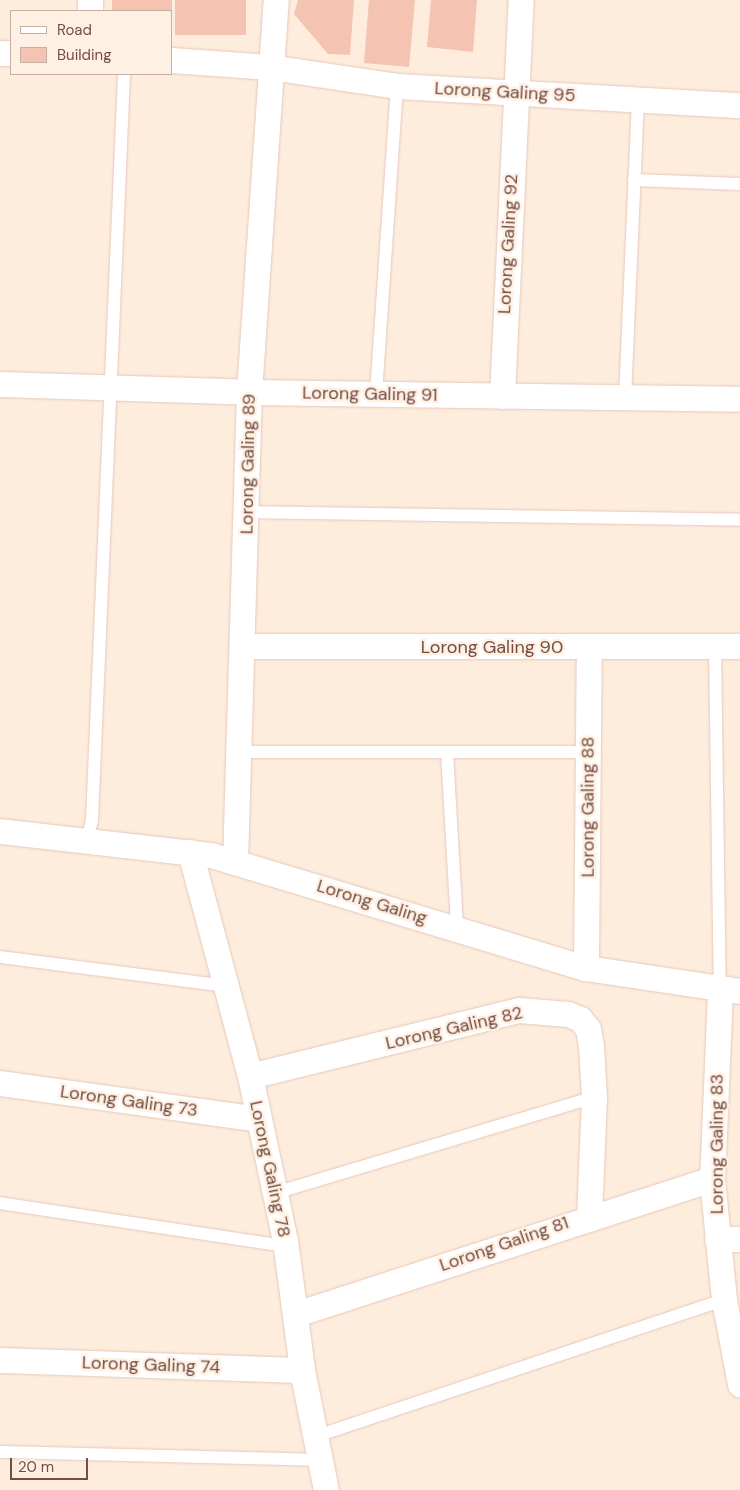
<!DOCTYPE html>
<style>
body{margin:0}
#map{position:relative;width:740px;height:1490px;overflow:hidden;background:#feecdc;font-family:"DM Sans",sans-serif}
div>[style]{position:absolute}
.building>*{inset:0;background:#f5c3b2}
.roads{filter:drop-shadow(0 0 1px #e4c8bb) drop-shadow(0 0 1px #e4c8bb)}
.lane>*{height:12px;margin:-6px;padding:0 6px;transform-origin:6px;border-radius:6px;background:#fff}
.street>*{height:25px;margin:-12.5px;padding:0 12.5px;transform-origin:12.5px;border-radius:12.5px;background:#fff}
span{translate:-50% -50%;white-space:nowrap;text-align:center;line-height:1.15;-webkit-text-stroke:5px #fff0e4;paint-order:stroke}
.street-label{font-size:18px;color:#744e44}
.legend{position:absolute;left:10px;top:10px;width:162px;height:65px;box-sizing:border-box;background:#fff0e4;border:1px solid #c7afa4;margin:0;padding:6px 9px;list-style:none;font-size:15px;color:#744e44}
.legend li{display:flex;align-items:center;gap:10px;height:25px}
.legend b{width:25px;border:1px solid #c7afa4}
.scale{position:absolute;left:10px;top:1458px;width:78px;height:22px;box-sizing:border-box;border:2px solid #744e44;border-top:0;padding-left:6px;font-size:15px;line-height:18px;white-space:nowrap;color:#744e44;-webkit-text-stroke:4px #fff0e4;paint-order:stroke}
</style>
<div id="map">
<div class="building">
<div style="clip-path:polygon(112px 0,172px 0,172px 11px,112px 11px)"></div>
<div style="clip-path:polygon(175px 0,246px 0,246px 35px,175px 35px)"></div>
<div style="clip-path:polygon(298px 0,354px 0,350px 55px,328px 54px,294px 14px)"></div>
<div style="clip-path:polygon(369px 0,415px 0,409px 67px,364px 63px)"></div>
<div style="clip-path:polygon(431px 0,477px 0,473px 52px,427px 47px)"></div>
</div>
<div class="roads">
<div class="lane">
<div style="left:634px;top:180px;width:106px;rotate:2.2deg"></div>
<div style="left:376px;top:394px;width:309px;rotate:-86.1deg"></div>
<div style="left:625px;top:398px;width:298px;rotate:-87.5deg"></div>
<div style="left:247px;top:512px;width:493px;rotate:0.9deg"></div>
<div style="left:715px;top:647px;width:344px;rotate:89.2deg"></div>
<div style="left:240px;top:752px;width:348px"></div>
<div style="left:447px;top:752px;width:175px;rotate:86.7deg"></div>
<div style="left:87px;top:840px;width:21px;rotate:-76deg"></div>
<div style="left:92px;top:820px;width:747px;rotate:-87.54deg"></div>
<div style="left:0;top:957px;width:228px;rotate:7.3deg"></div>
<div style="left:275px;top:1193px;width:333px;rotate:-16.7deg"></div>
<div style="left:0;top:1203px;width:289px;rotate:8.6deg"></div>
<div style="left:314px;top:1437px;width:432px;rotate:-18.5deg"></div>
<div style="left:0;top:1452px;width:319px;rotate:1.4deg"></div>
</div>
<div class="street">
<div style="left:90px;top:11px;width:11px;rotate:-90deg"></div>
<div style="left:0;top:53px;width:11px"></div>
<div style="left:171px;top:60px;width:99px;rotate:4deg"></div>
<div style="left:270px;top:67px;width:128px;rotate:8.5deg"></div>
<div style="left:397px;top:86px;width:344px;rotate:3.2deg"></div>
<div style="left:0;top:384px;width:249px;rotate:1.8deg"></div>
<div style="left:249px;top:392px;width:491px;rotate:0.8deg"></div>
<div style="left:502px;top:396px;width:396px;rotate:-87.3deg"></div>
<div style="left:244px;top:646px;width:496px"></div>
<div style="left:0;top:831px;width:212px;rotate:6.5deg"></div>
<div style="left:211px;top:855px;width:392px;rotate:16.8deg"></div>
<div style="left:586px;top:968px;width:156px;rotate:8.5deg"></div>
<div style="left:190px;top:852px;width:232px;rotate:75deg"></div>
<div style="left:250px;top:1076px;width:168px;rotate:78deg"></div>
<div style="left:285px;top:1240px;width:131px;rotate:82.5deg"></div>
<div style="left:302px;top:1370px;width:122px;rotate:78.7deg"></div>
<div style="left:235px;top:862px;width:470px;rotate:-88.3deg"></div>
<div style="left:249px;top:392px;width:393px;rotate:-86.1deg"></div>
<div style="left:586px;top:968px;width:321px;rotate:-89.5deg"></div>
<div style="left:720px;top:991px;width:188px;rotate:92.4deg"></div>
<div style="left:712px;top:1179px;width:122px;rotate:84.3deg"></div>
<div style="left:724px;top:1300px;width:86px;rotate:79.2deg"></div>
<div style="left:250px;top:1076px;width:277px;rotate:-13.8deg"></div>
<div style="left:519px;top:1010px;width:49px;rotate:4.7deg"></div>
<div style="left:568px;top:1014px;width:13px;rotate:23deg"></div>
<div style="left:580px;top:1019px;width:13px;rotate:51deg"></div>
<div style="left:588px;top:1029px;width:17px;rotate:80deg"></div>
<div style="left:591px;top:1046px;width:51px;rotate:86.6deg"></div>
<div style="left:594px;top:1097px;width:119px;rotate:92.4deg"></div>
<div style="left:0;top:1083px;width:261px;rotate:7.9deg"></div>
<div style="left:717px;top:1239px;width:23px"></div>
<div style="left:296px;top:1314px;width:437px;rotate:-18deg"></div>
<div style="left:0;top:1360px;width:302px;rotate:1.9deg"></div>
</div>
</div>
<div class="street-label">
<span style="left:505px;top:92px;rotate:3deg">Lorong Galing 95</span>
<span style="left:508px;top:244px;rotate:-87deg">Lorong Galing 92</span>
<span style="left:370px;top:394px;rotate:1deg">Lorong Galing 91</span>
<span style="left:248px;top:464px;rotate:-89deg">Lorong Galing 89</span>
<span style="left:492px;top:647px">Lorong Galing 90</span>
<span style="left:588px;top:807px;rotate:-90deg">Lorong Galing 88</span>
<span style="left:372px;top:902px;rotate:17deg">Lorong Galing</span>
<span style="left:454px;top:1028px;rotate:-13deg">Lorong Galing 82</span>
<span style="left:129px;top:1101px;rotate:8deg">Lorong Galing 73</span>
<span style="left:717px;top:1144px;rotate:-90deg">Lorong Galing 83</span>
<span style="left:270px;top:1169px;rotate:78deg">Lorong Galing 78</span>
<span style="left:504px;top:1244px;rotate:-19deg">Lorong Galing 81</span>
<span style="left:151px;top:1365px;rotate:2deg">Lorong Galing 74</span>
</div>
<ul class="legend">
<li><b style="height:6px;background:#fff"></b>Road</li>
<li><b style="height:14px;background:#f5c3b2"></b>Building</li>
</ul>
<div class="scale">20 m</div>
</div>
